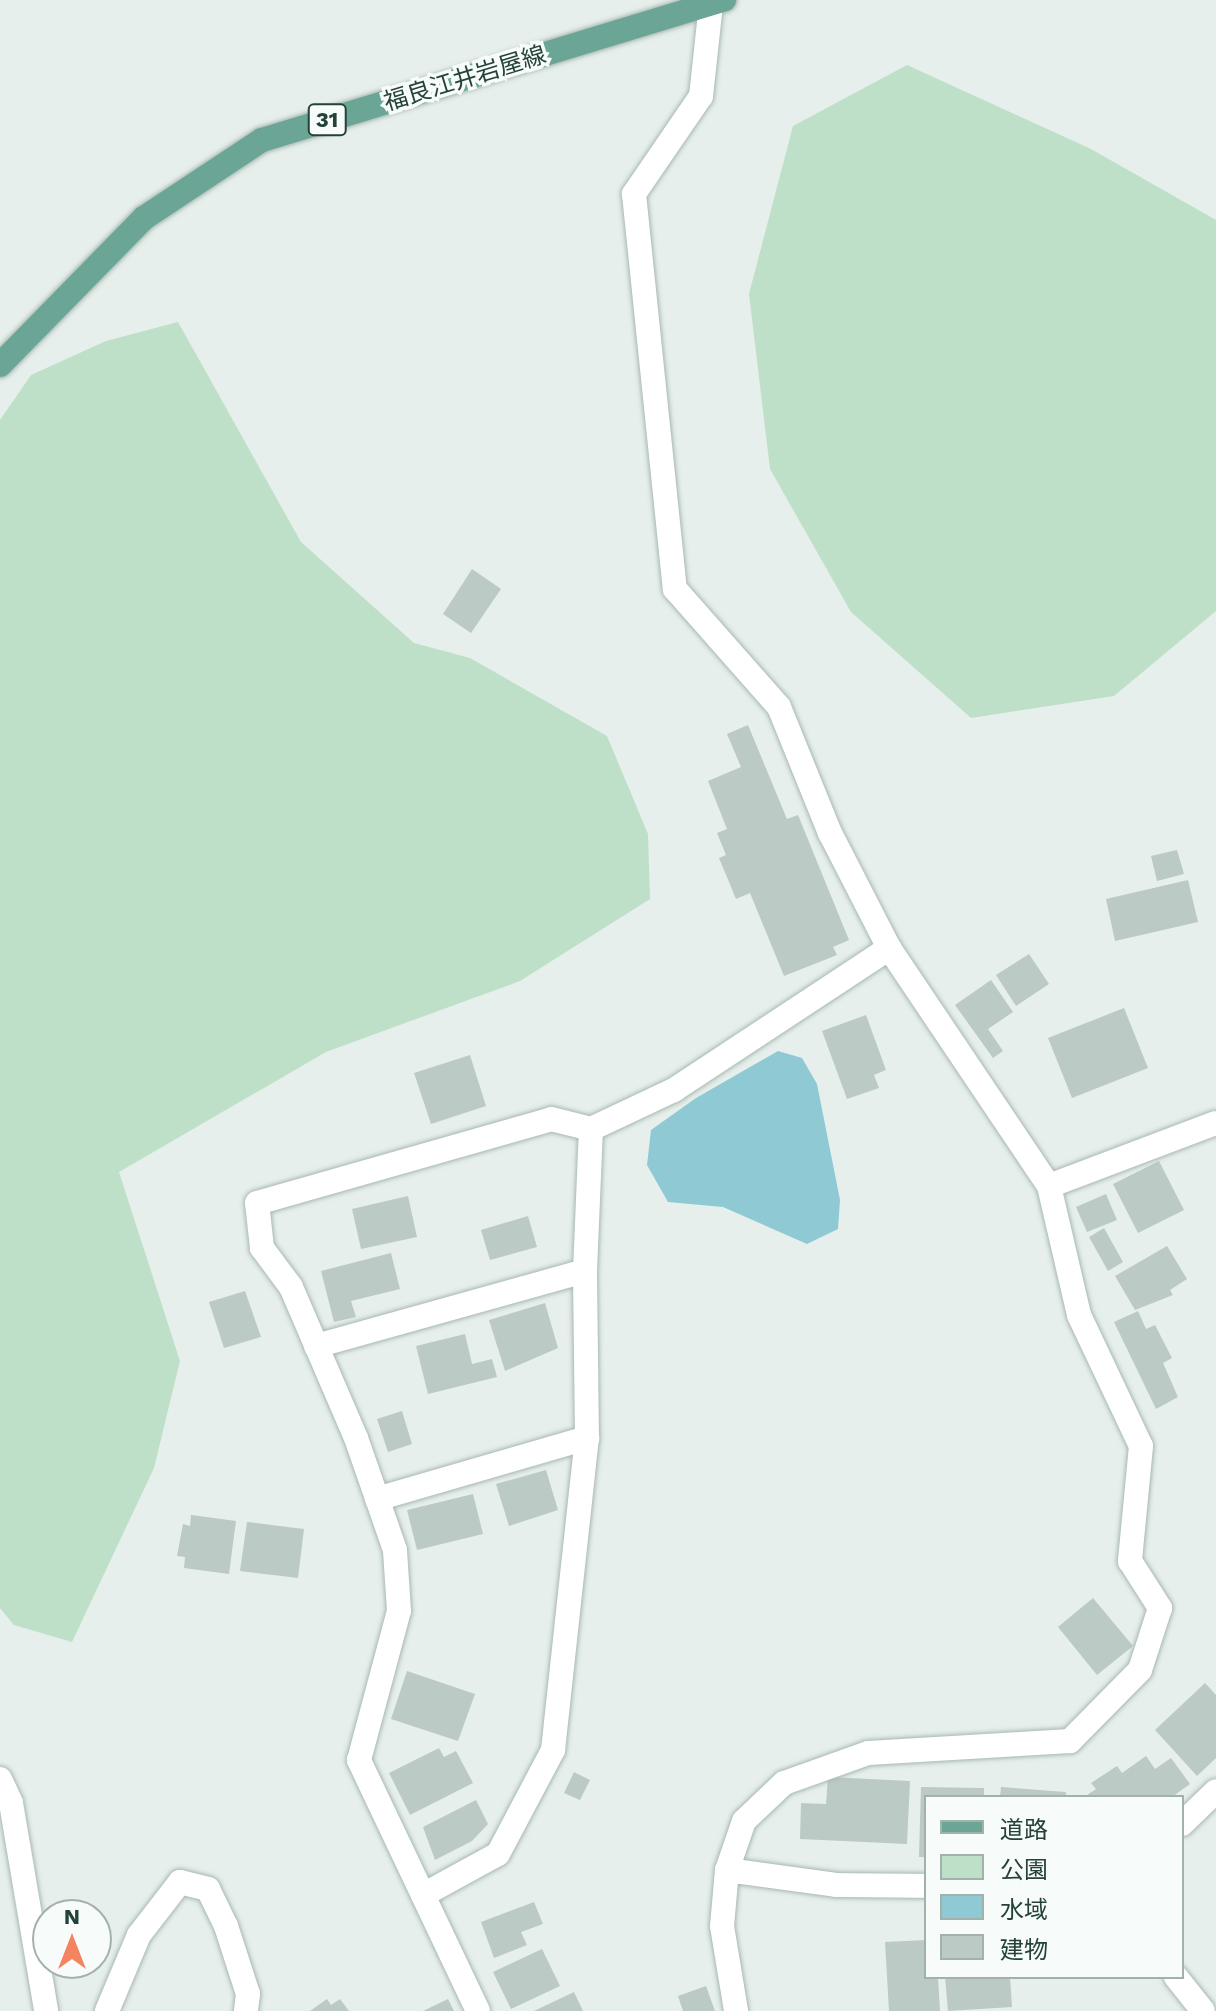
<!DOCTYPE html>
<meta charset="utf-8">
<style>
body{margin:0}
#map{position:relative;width:1216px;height:2011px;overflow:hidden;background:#e6efeb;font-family:"Work Sans","Noto Sans JP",sans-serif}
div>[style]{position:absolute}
.green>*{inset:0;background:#bfe0c8}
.water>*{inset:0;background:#8ec9d4}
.building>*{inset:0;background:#bbcac4}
.roads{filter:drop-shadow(0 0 2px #a8b8b2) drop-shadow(0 0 2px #a8b8b2)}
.minor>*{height:24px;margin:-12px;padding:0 12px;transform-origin:12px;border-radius:12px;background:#fff}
.major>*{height:24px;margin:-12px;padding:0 12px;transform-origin:12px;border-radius:12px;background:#6aa596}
span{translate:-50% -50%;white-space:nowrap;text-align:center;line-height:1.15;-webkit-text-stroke:7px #f7fbf9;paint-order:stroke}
.shield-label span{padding:2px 6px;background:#f7fbf9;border:2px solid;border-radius:6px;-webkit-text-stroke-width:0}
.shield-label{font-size:22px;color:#24423a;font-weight:700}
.street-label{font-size:24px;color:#24423a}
.legend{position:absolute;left:924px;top:1795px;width:260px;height:184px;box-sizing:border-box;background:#f7fbf9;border:2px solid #a3b1ad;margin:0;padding:10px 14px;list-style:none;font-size:24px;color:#24423a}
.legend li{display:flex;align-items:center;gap:16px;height:40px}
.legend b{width:40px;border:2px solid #a3b1ad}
.north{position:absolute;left:32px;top:1899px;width:80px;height:80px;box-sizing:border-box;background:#f7fbf9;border:2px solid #a3b1ad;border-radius:50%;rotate:0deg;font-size:22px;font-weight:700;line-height:32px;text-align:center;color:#24423a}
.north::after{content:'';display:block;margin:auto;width:28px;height:36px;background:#f4845f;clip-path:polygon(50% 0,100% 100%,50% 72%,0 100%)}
</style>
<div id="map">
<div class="green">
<div style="clip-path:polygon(907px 65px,1091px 149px,1216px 220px,1216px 611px,1114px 696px,971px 718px,851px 612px,770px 469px,749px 294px,793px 126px)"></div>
<div style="clip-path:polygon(178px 322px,301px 542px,414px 643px,470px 658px,607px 736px,648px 834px,650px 899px,520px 981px,326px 1052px,119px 1172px,180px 1361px,154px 1468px,72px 1642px,14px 1625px,0 1608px,0 420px,31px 375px,106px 341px)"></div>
</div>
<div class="water">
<div style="clip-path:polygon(778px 1051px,802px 1058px,817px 1084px,840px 1200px,838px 1229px,807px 1244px,723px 1207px,668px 1202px,647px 1165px,651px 1130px,696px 1098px)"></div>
</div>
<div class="building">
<div style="clip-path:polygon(472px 569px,501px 589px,471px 633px,443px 614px)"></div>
<div style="clip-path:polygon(748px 725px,787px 819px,798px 815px,849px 940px,833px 947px,837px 955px,784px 976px,750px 893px,736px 899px,719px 858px,726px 855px,717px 833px,727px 829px,708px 781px,741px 767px,727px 734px)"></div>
<div style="clip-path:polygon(1177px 850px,1184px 874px,1157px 881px,1151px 856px)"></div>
<div style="clip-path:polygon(1188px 880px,1198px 922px,1115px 941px,1106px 899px)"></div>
<div style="clip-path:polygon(1029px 954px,1049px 984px,1016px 1006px,996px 975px)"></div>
<div style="clip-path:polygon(991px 980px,1013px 1012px,988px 1029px,1003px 1051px,993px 1058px,955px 1005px)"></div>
<div style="clip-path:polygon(1124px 1008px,1148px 1068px,1072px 1098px,1048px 1038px)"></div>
<div style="clip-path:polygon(866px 1015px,886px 1070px,874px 1075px,879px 1088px,847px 1099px,822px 1031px)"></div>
<div style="clip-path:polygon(470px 1055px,486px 1106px,431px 1124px,414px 1073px)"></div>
<div style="clip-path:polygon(1159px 1161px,1184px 1210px,1138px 1233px,1113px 1184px)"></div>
<div style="clip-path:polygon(1106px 1194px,1117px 1220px,1087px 1232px,1076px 1207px)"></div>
<div style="clip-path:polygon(408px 1196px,417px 1237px,361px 1249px,352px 1209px)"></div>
<div style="clip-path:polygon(528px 1216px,537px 1247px,490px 1260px,481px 1230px)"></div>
<div style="clip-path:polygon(1104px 1228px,1123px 1262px,1108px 1271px,1089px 1237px)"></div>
<div style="clip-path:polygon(1167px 1246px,1187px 1279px,1170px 1290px,1173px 1295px,1135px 1310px,1115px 1276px)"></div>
<div style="clip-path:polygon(391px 1253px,400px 1289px,351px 1301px,356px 1317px,334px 1322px,321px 1271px)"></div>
<div style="clip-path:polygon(245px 1291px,261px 1337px,224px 1348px,209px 1302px)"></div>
<div style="clip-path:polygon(545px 1303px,558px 1348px,505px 1371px,489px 1320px)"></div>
<div style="clip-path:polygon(1138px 1311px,1146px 1329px,1155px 1325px,1172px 1358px,1163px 1363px,1178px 1397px,1156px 1409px,1114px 1322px)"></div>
<div style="clip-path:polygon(465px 1334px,472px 1364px,492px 1359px,497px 1377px,428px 1394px,416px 1346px)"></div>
<div style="clip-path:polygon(402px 1411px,412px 1444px,388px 1452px,377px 1419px)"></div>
<div style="clip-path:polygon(546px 1470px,558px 1510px,509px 1526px,496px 1484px)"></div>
<div style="clip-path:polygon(473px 1494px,483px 1534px,417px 1550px,407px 1510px)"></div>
<div style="clip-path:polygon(191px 1515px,236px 1521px,229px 1574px,184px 1568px,185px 1557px,177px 1556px,183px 1524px,190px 1526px)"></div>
<div style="clip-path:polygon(247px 1522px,304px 1529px,298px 1578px,240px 1571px)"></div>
<div style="clip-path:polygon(1093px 1598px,1133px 1646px,1097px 1675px,1058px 1627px)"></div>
<div style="clip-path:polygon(407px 1671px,475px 1694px,458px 1741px,391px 1719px)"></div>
<div style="clip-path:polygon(1205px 1683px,1216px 1695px,1216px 1758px,1197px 1776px,1155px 1730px)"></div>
<div style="clip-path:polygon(439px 1748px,444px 1757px,456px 1751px,473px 1783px,410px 1815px,389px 1773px)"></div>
<div style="clip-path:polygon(1146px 1756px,1155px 1769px,1171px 1758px,1190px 1784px,1172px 1797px,1084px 1797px,1096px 1789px,1091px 1783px,1117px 1766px,1122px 1773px)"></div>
<div style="clip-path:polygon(574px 1772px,590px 1780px,580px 1800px,564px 1793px)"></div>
<div style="clip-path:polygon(828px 1777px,910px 1781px,907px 1844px,800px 1839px,801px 1803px,826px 1804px)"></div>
<div style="clip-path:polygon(921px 1787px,984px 1788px,984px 1797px,926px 1797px,926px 1857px,919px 1857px)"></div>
<div style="clip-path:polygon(1001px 1787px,1066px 1792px,1066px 1797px,1000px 1797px)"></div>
<div style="clip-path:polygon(476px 1800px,488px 1824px,472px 1841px,435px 1860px,423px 1827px)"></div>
<div style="clip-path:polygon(534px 1902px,543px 1924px,521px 1932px,527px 1945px,494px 1958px,481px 1922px)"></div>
<div style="clip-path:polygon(926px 1940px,926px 1977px,938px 1977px,940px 2011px,889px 2011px,885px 1942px)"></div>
<div style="clip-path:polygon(542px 1949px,560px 1986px,511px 2009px,493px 1972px)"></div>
<div style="clip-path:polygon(945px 1977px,1010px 1977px,1012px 2007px,948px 2011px)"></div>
<div style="clip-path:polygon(706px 1986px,715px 2011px,683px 2011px,678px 1996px)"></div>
<div style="clip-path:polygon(574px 1992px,583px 2011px,534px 2011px)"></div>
<div style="clip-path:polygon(327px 1999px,331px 2005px,340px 1999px,349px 2011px,310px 2011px)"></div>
<div style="clip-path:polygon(448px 1999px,454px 2011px,423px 2011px)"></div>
</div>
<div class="roads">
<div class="minor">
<div style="left:711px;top:4px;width:93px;rotate:96.2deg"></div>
<div style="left:701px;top:96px;width:119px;rotate:124.4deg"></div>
<div style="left:634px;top:194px;width:397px;rotate:84.1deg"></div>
<div style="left:675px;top:589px;width:157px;rotate:48.6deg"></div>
<div style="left:779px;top:707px;width:136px;rotate:68deg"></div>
<div style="left:830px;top:833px;width:129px;rotate:62.8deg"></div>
<div style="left:889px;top:948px;width:287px;rotate:56.1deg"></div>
<div style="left:1049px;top:1186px;width:132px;rotate:76.9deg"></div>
<div style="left:1079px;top:1315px;width:145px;rotate:64.7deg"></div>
<div style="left:1141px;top:1446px;width:116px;rotate:95.5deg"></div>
<div style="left:1130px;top:1561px;width:56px;rotate:57.4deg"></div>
<div style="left:1160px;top:1608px;width:65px;rotate:107.9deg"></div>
<div style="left:1140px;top:1670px;width:100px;rotate:134.6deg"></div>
<div style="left:1070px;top:1741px;width:202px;rotate:176.6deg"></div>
<div style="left:868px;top:1753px;width:89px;rotate:160.3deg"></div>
<div style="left:784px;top:1783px;width:55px;rotate:136.5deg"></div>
<div style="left:744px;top:1821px;width:52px;rotate:109.1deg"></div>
<div style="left:727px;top:1870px;width:56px;rotate:95.1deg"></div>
<div style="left:722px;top:1926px;width:86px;rotate:80.6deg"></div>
<div style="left:1049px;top:1186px;width:178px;rotate:-20.7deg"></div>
<div style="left:316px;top:1346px;width:279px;rotate:-15.6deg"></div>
<div style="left:377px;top:1499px;width:219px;rotate:-16.2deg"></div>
<div style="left:0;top:1779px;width:26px;rotate:65deg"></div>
<div style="left:11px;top:1803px;width:211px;rotate:80.4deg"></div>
<div style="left:1182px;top:1824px;width:47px;rotate:-44.1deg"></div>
<div style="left:727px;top:1870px;width:110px;rotate:7.8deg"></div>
<div style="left:836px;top:1885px;width:90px;rotate:0.6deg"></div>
<div style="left:423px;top:1895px;width:85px;rotate:-28.7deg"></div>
<div style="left:498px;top:1854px;width:118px;rotate:-62.1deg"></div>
<div style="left:553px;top:1750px;width:314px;rotate:-83.8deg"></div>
<div style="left:587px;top:1438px;width:167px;rotate:-90.7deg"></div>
<div style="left:585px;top:1271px;width:142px;rotate:-87.6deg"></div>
<div style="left:1176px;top:1977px;width:43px;rotate:51.5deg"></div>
<div style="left:107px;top:2011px;width:82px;rotate:-67.2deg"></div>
<div style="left:139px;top:1935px;width:67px;rotate:-52.3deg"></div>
<div style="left:180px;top:1882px;width:29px;rotate:14deg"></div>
<div style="left:208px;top:1889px;width:41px;rotate:64.1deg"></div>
<div style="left:226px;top:1926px;width:71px;rotate:72.1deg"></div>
<div style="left:248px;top:1994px;width:17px;rotate:97deg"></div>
<div style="left:478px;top:2011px;width:278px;rotate:-115.4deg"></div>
<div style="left:359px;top:1760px;width:154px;rotate:-75deg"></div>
<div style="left:399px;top:1611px;width:61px;rotate:-93.8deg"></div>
<div style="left:395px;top:1550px;width:119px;rotate:-109.2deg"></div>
<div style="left:356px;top:1438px;width:164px;rotate:-113.3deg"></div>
<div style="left:291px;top:1287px;width:49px;rotate:-126.6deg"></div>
<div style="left:262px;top:1248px;width:45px;rotate:-96.3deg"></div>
<div style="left:257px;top:1203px;width:306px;rotate:-15.9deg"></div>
<div style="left:551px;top:1119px;width:41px;rotate:14deg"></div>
<div style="left:591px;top:1129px;width:92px;rotate:-25.2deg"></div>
<div style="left:674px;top:1090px;width:258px;rotate:-33.4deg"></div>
</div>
<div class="major">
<div style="left:0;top:365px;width:206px;rotate:-45.6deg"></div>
<div style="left:144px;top:218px;width:141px;rotate:-33.5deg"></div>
<div style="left:262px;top:140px;width:483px;rotate:-16.9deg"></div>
</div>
</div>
<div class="shield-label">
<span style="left:327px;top:120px">31</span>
</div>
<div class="street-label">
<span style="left:465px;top:79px;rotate:-17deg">福良江井岩屋線</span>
</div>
<ul class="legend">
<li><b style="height:10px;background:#6aa596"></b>道路</li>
<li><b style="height:22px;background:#bfe0c8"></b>公園</li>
<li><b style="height:22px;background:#8ec9d4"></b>水域</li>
<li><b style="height:22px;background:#bbcac4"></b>建物</li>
</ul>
<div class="north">N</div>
</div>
